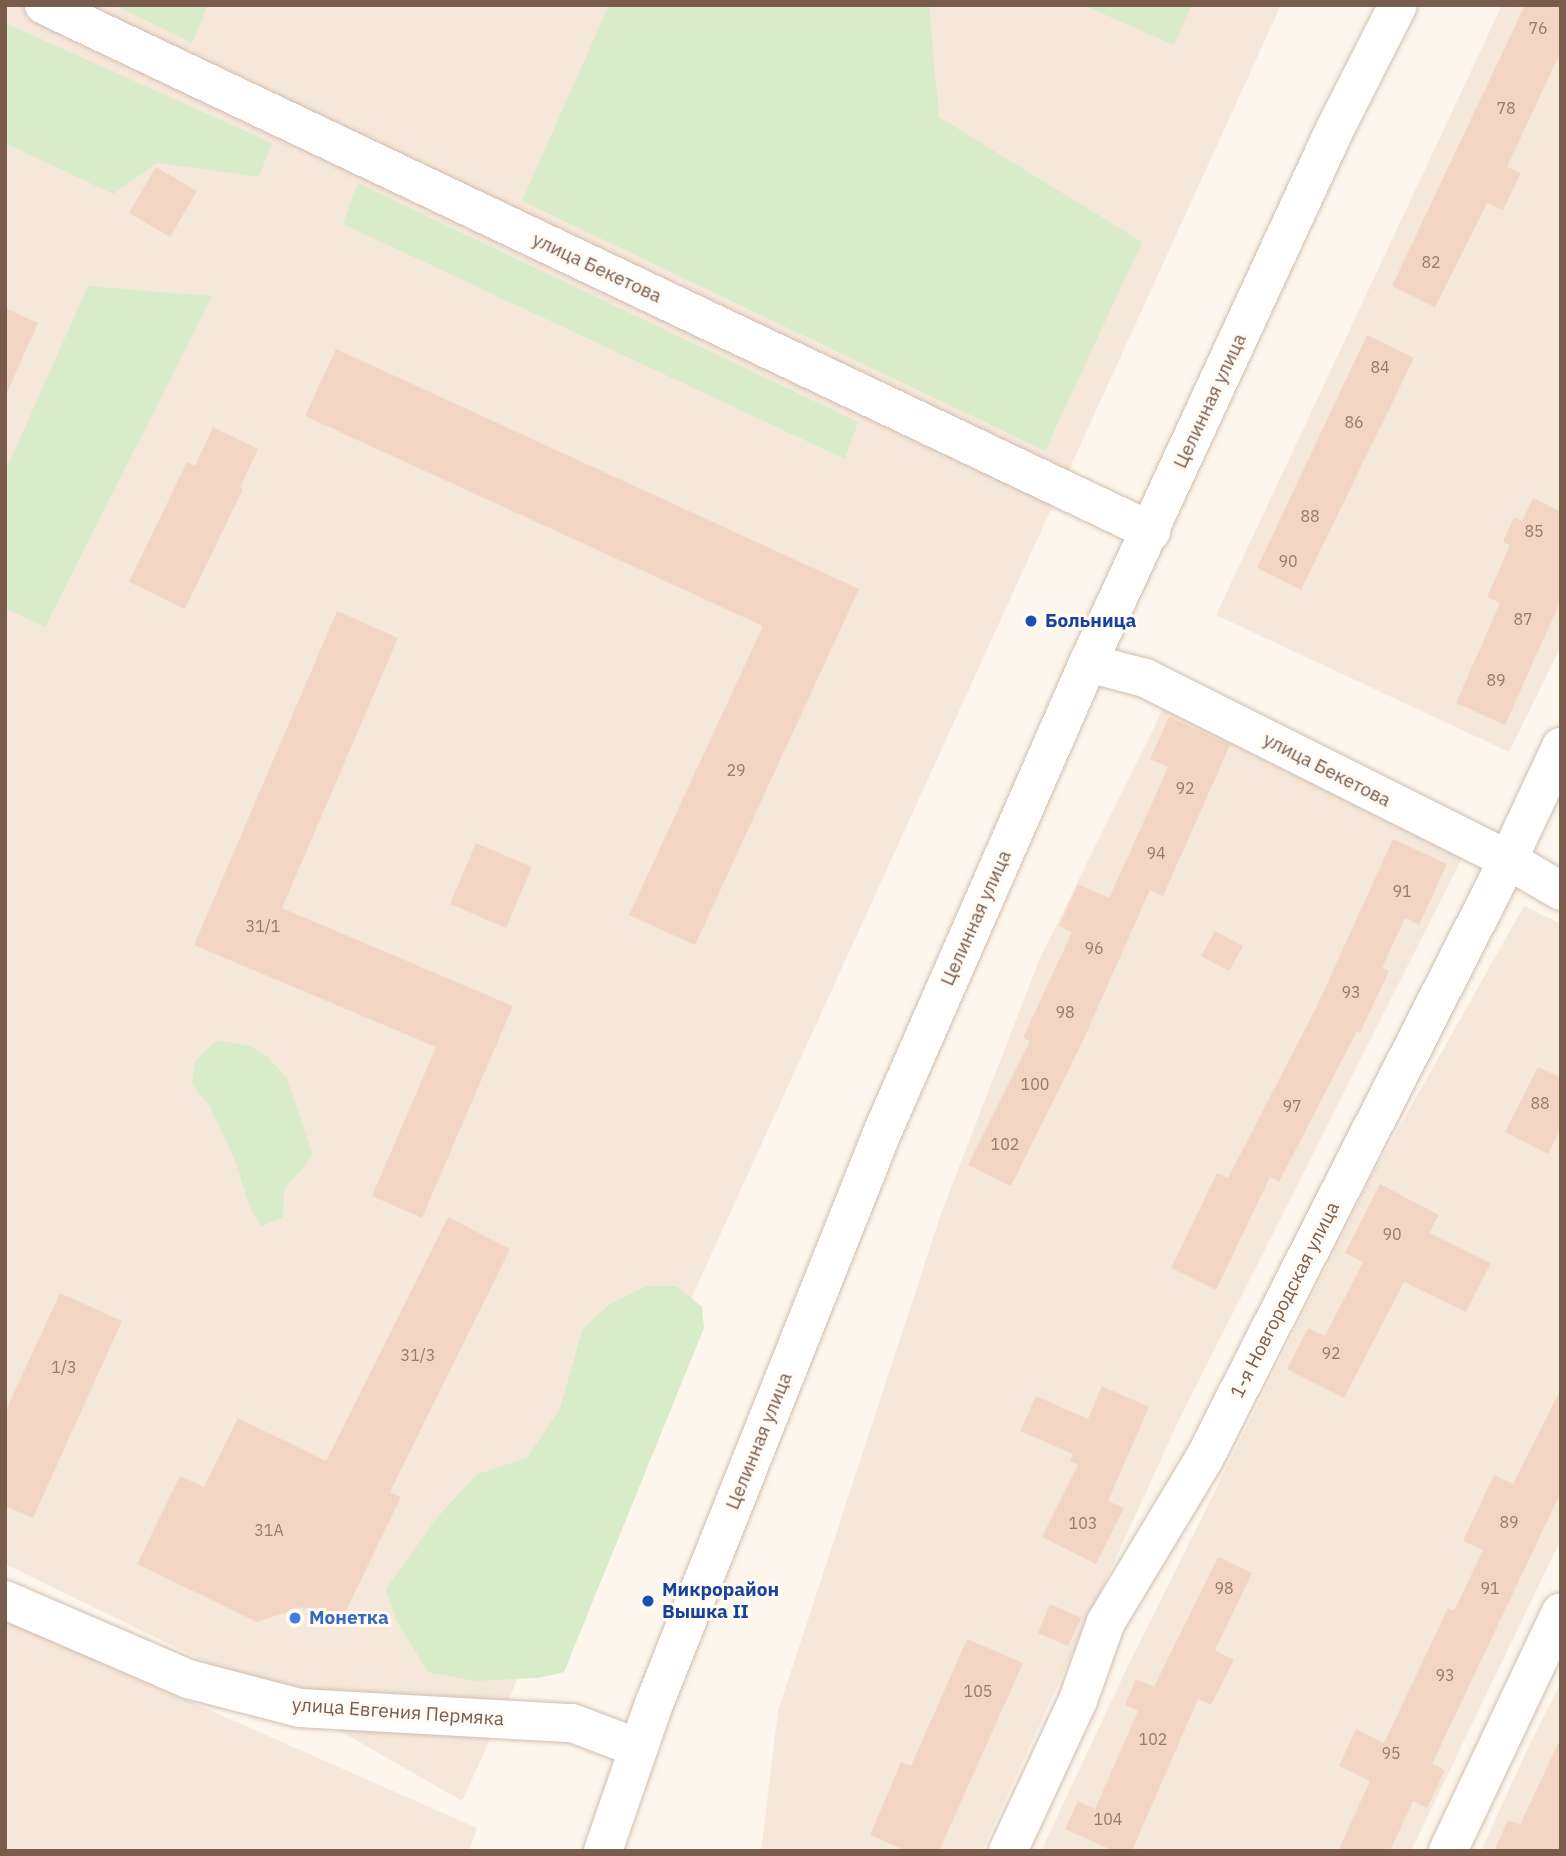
<!DOCTYPE html>
<meta charset="utf-8">
<style>
body{margin:0}
#map{position:relative;width:1566px;height:1856px;overflow:hidden;background:#fdf6ec;font-family:"IBM Plex Sans",sans-serif}
div>[style]{position:absolute}
.residential>*{inset:0;background:#f5e8da}
.green>*{inset:0;background:#d8ecc9}
.building>*{inset:0;background:#f3d5c3}
.roads{filter:drop-shadow(0 0 2px #d1beb0) drop-shadow(0 0 2px #d1beb0)}
.minor>*{height:38px;margin:-19px;padding:0 19px;transform-origin:19px;border-radius:19px;background:#fff}
.secondary>*{height:38px;margin:-19px;padding:0 19px;transform-origin:19px;border-radius:19px;background:#fff}
.dots>*{width:19px;height:19px;translate:-50% -50%;box-sizing:border-box;border:4px solid #fffaf3;border-radius:50%}
span{translate:-50% -50%;white-space:nowrap;text-align:center;line-height:1.15;-webkit-text-stroke:6px #fffaf3;paint-order:stroke}
.number-label{font-size:16px;color:#987a6a}
.number-label span{-webkit-text-stroke-width:0}
.street-label{font-size:19px;color:#7a5c4d}
.transit-label{font-size:19px;color:#164399;font-weight:700}
.left{translate:0 -50%;text-align:left}
.shop-label{font-size:19px;color:#366cbe;font-weight:700}
.frame{position:absolute;inset:0;border:7px solid #7a5c4d;pointer-events:none}
</style>
<div id="map">
<div class="residential">
<div style="clip-path:polygon(5px 5px,1281px 5px,462px 1801px,300px 1708px,5px 1564px)"></div>
<div style="clip-path:polygon(1502px 5px,1561px 5px,1561px 646px,1509px 752px,1216px 615px)"></div>
<div style="clip-path:polygon(1164px 707px,1465px 852px,1178px 1422px,982px 1851px,761px 1851px,778px 1711px,942px 1211px,1040px 958px)"></div>
<div style="clip-path:polygon(1524px 906px,1561px 924px,1561px 1539px,1411px 1851px,1041px 1851px,1127px 1668px,1371px 1177px)"></div>
<div style="clip-path:polygon(5px 1620px,477px 1828px,469px 1851px,5px 1851px)"></div>
<div style="clip-path:polygon(1561px 1682px,1561px 1851px,1481px 1851px,1527px 1750px)"></div>
</div>
<div class="green">
<div style="clip-path:polygon(115px 5px,208px 5px,192px 43px)"></div>
<div style="clip-path:polygon(609px 5px,929px 5px,939px 117px,1142px 242px,1045px 451px,522px 201px)"></div>
<div style="clip-path:polygon(1083px 5px,1192px 5px,1174px 45px)"></div>
<div style="clip-path:polygon(5px 23px,272px 143px,259px 177px,157px 163px,113px 194px,5px 143px)"></div>
<div style="clip-path:polygon(358px 183px,858px 422px,845px 459px,343px 224px)"></div>
<div style="clip-path:polygon(88px 286px,212px 296px,45px 627px,5px 608px,5px 472px)"></div>
<div style="clip-path:polygon(217px 1040px,250px 1046px,267px 1056px,287px 1078px,313px 1155px,284px 1190px,283px 1218px,261px 1226px,249px 1206px,236px 1163px,210px 1106px,192px 1084px,195px 1061px)"></div>
<div style="clip-path:polygon(646px 1286px,676px 1286px,702px 1307px,704px 1328px,564px 1672px,538px 1678px,475px 1681px,428px 1672px,396px 1620px,386px 1589px,436px 1519px,477px 1474px,527px 1458px,560px 1408px,583px 1328px,610px 1304px)"></div>
</div>
<div class="building">
<div style="clip-path:polygon(1525px 5px,1561px 5px,1561px 51px,1507px 167px,1521px 173px,1503px 210px,1487px 203px,1435px 307px,1392px 286px)"></div>
<div style="clip-path:polygon(156px 167px,197px 191px,170px 237px,129px 213px)"></div>
<div style="clip-path:polygon(5px 308px,38px 323px,5px 397px)"></div>
<div style="clip-path:polygon(1367px 335px,1414px 358px,1301px 590px,1257px 568px)"></div>
<div style="clip-path:polygon(336px 349px,859px 589px,695px 945px,629px 915px,763px 626px,305px 416px)"></div>
<div style="clip-path:polygon(213px 427px,258px 449px,240px 488px,243px 489px,185px 609px,129px 582px,187px 462px,195px 466px)"></div>
<div style="clip-path:polygon(1533px 498px,1561px 512px,1561px 600px,1505px 725px,1456px 703px,1500px 603px,1487px 597px,1510px 545px,1503px 542px,1514px 517px,1522px 521px)"></div>
<div style="clip-path:polygon(337px 611px,398px 638px,282px 908px,513px 1006px,422px 1218px,372px 1196px,436px 1047px,194px 945px)"></div>
<div style="clip-path:polygon(1169px 717px,1230px 745px,1163px 896px,1150px 890px,1082px 1043px,1011px 1186px,968px 1165px,1030px 1041px,1023px 1038px,1072px 932px,1059px 926px,1078px 884px,1109px 898px,1149px 810px,1168px 767px,1150px 759px)"></div>
<div style="clip-path:polygon(1393px 839px,1447px 864px,1419px 925px,1405px 918px,1382px 968px,1389px 971px,1360px 1033px,1357px 1031px,1279px 1182px,1270px 1177px,1216px 1290px,1171px 1268px,1217px 1173px,1228px 1178px,1316px 1008px)"></div>
<div style="clip-path:polygon(476px 843px,532px 867px,506px 928px,450px 904px)"></div>
<div style="clip-path:polygon(1215px 931px,1243px 946px,1229px 971px,1201px 956px)"></div>
<div style="clip-path:polygon(1538px 1067px,1561px 1078px,1561px 1128px,1548px 1154px,1505px 1132px)"></div>
<div style="clip-path:polygon(1380px 1184px,1439px 1215px,1429px 1233px,1491px 1263px,1466px 1312px,1404px 1282px,1344px 1398px,1287px 1369px,1308px 1328px,1325px 1336px,1363px 1262px,1345px 1253px)"></div>
<div style="clip-path:polygon(448px 1217px,510px 1249px,390px 1492px,401px 1497px,339px 1625px,302px 1607px,257px 1622px,137px 1564px,180px 1476px,204px 1487px,238px 1418px,326px 1461px)"></div>
<div style="clip-path:polygon(60px 1293px,122px 1321px,33px 1518px,5px 1506px,5px 1412px)"></div>
<div style="clip-path:polygon(1102px 1386px,1149px 1407px,1108px 1501px,1124px 1508px,1096px 1564px,1042px 1537px,1078px 1465px,1070px 1461px,1073px 1454px,1020px 1431px,1036px 1396px,1088px 1419px)"></div>
<div style="clip-path:polygon(1561px 1389px,1561px 1492px,1432px 1764px,1445px 1770px,1427px 1808px,1413px 1801px,1390px 1851px,1338px 1851px,1370px 1781px,1339px 1766px,1356px 1729px,1384px 1743px,1448px 1608px,1454px 1611px,1483px 1550px,1463px 1541px,1494px 1475px,1513px 1484px)"></div>
<div style="clip-path:polygon(1218px 1557px,1252px 1573px,1215px 1650px,1234px 1660px,1211px 1705px,1198px 1699px,1132px 1851px,1114px 1851px,1065px 1829px,1078px 1801px,1095px 1809px,1138px 1711px,1125px 1705px,1136px 1679px,1154px 1687px)"></div>
<div style="clip-path:polygon(1050px 1604px,1081px 1618px,1068px 1646px,1038px 1633px)"></div>
<div style="clip-path:polygon(967px 1639px,1023px 1663px,939px 1851px,907px 1851px,870px 1835px,901px 1762px,911px 1766px)"></div>
<div style="clip-path:polygon(1561px 1737px,1561px 1851px,1494px 1851px,1508px 1820px,1520px 1825px)"></div>
</div>
<div class="roads">
<div class="minor">
<div style="left:44px;top:5px;width:1226px;rotate:25.42deg"></div>
<div style="left:1088px;top:663px;width:59px;rotate:14.7deg"></div>
<div style="left:1145px;top:678px;width:406px;rotate:26.6deg"></div>
<div style="left:1508px;top:860px;width:61px;rotate:30.3deg"></div>
<div style="left:5px;top:1600px;width:199px;rotate:23.3deg"></div>
<div style="left:188px;top:1679px;width:116px;rotate:14.5deg"></div>
<div style="left:300px;top:1708px;width:272px;rotate:3.2deg"></div>
<div style="left:572px;top:1723px;width:71px;rotate:20.7deg"></div>
<div style="left:1008px;top:1851px;width:166px;rotate:-65.1deg"></div>
<div style="left:1078px;top:1700px;width:83px;rotate:-70.3deg"></div>
<div style="left:1106px;top:1622px;width:192px;rotate:-59deg"></div>
<div style="left:1205px;top:1457px;width:669px;rotate:-63.09deg"></div>
<div style="left:1508px;top:860px;width:125px;rotate:-64.9deg"></div>
<div style="left:1448px;top:1851px;width:264px;rotate:-64.7deg"></div>
</div>
<div class="secondary">
<div style="left:603px;top:1851px;width:156px;rotate:-70.9deg"></div>
<div style="left:654px;top:1704px;width:615px;rotate:-68.23deg"></div>
<div style="left:882px;top:1133px;width:513px;rotate:-66.33deg"></div>
<div style="left:1088px;top:663px;width:588px;rotate:-65.18deg"></div>
<div style="left:1335px;top:129px;width:139px;rotate:-63.1deg"></div>
</div>
</div>
<div class="dots">
<div style="left:1031px;top:621px;background:#1a4fb4"></div>
<div style="left:648px;top:1601px;background:#1a4fb4"></div>
<div style="left:295px;top:1618px;background:#3f7fe0"></div>
</div>
<div class="number-label">
<span style="left:1538px;top:28px">76</span>
<span style="left:1506px;top:108px">78</span>
<span style="left:1431px;top:262px">82</span>
<span style="left:1380px;top:367px">84</span>
<span style="left:1354px;top:422px">86</span>
<span style="left:1310px;top:516px">88</span>
<span style="left:1534px;top:531px">85</span>
<span style="left:1288px;top:561px">90</span>
<span style="left:1523px;top:619px">87</span>
<span style="left:1496px;top:680px">89</span>
<span style="left:736px;top:770px">29</span>
<span style="left:1185px;top:788px">92</span>
<span style="left:1156px;top:853px">94</span>
<span style="left:1402px;top:891px">91</span>
<span style="left:263px;top:926px">31/1</span>
<span style="left:1094px;top:948px">96</span>
<span style="left:1351px;top:992px">93</span>
<span style="left:1065px;top:1012px">98</span>
<span style="left:1035px;top:1084px">100</span>
<span style="left:1540px;top:1103px">88</span>
<span style="left:1292px;top:1106px">97</span>
<span style="left:1005px;top:1144px">102</span>
<span style="left:1392px;top:1234px">90</span>
<span style="left:1331px;top:1353px">92</span>
<span style="left:418px;top:1355px">31/3</span>
<span style="left:64px;top:1367px">1/3</span>
<span style="left:1509px;top:1522px">89</span>
<span style="left:1083px;top:1523px">103</span>
<span style="left:269px;top:1530px">31А</span>
<span style="left:1224px;top:1588px">98</span>
<span style="left:1490px;top:1588px">91</span>
<span style="left:1445px;top:1675px">93</span>
<span style="left:978px;top:1691px">105</span>
<span style="left:1153px;top:1739px">102</span>
<span style="left:1391px;top:1753px">95</span>
<span style="left:1108px;top:1819px">104</span>
</div>
<div class="street-label">
<span style="left:597px;top:268px;rotate:25deg">улица Бекетова</span>
<span style="left:1210px;top:401px;rotate:-65deg">Целинная улица</span>
<span style="left:1327px;top:770px;rotate:27deg">улица Бекетова</span>
<span style="left:976px;top:918px;rotate:-66deg">Целинная улица</span>
<span style="left:1285px;top:1300px;rotate:-63deg">1-я Новгородская улица</span>
<span style="left:759px;top:1441px;rotate:-68deg">Целинная улица</span>
<span style="left:398px;top:1712px;rotate:4deg">улица Евгения Пермяка</span>
</div>
<div class="transit-label">
<span class="left" style="left:1045px;top:621px">Больница</span>
<span class="left" style="left:662px;top:1601px">Микрорайон<br>Вышка II</span>
</div>
<div class="shop-label">
<span class="left" style="left:309px;top:1618px">Монетка</span>
</div>
<div class="frame"></div>
</div>
